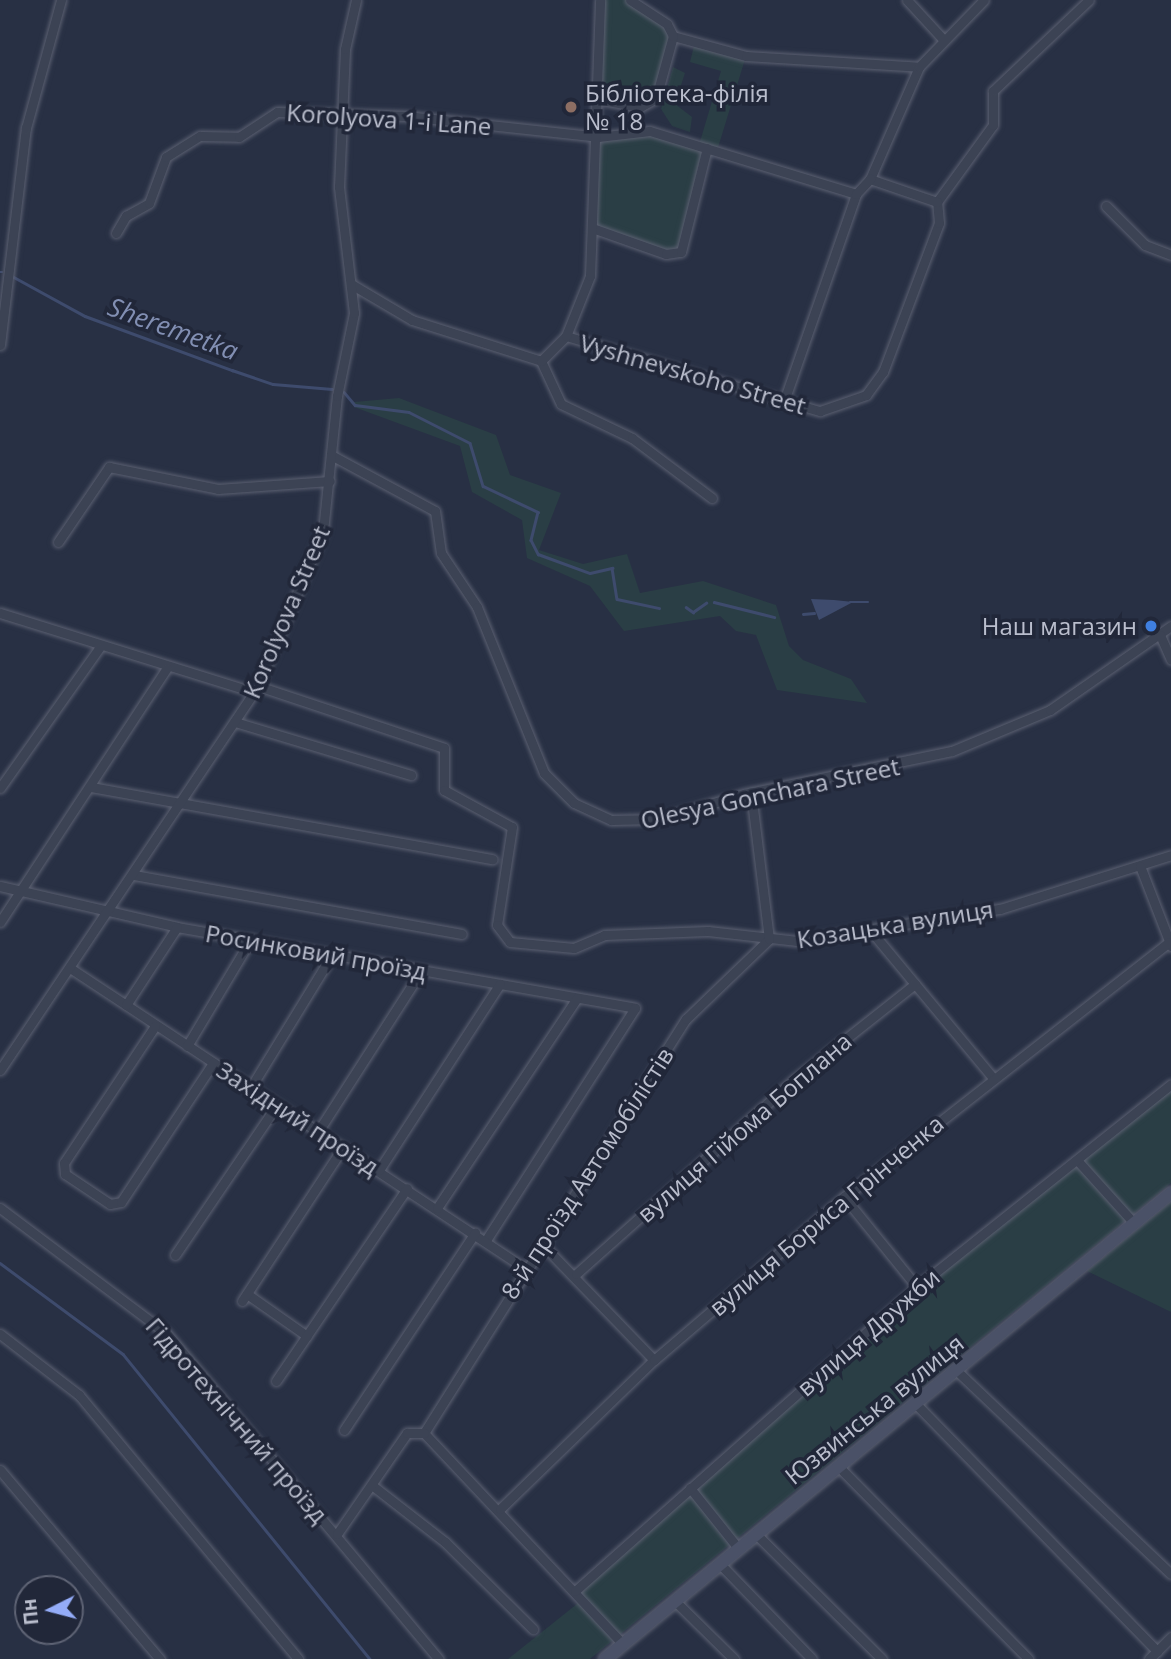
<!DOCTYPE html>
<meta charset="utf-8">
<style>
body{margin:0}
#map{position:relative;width:1171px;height:1659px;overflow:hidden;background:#283044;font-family:"Open Sans",sans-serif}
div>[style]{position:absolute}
.green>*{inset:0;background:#2a3e45}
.water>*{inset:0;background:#3e4b6d}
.stream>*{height:2.5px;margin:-1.25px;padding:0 1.25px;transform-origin:1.25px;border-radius:1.25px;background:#3e4b6d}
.roads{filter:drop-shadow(0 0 2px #5b6071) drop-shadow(0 0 2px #5b6071)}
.street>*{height:9px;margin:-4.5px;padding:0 4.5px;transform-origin:4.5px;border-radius:4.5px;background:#3c4354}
.secondary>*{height:12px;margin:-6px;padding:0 6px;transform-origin:6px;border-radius:6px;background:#4a5167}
.dots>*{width:19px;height:19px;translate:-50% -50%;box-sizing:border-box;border:4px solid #212739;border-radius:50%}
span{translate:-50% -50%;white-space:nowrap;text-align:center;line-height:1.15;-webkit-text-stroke:7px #212739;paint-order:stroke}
.poi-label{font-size:24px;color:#babecd}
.left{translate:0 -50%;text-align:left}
.right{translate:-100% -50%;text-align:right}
.street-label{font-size:24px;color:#babecd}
.water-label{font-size:26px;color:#828fb3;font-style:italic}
.north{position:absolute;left:14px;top:1575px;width:70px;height:70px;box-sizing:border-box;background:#212739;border:2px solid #5e6374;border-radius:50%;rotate:264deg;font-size:19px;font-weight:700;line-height:28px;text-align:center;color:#babecd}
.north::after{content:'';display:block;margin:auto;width:24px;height:32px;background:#94acf8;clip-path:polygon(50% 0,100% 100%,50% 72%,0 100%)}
</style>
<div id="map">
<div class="green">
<div style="clip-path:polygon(600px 0,630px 0,671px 30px,651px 104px,598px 99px)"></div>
<div style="clip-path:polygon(695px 42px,746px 56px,717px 151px,708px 148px,678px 253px,595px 229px,598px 137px,650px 131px,699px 145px,721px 71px,690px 62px)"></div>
<div style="clip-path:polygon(673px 67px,685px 73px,675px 104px,692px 117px,690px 132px,672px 126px,661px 109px)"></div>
<div style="clip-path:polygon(399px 398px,496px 435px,510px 475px,561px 493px,539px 550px,583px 564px,627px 554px,640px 593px,703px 581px,776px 605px,789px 646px,803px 660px,851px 679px,867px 703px,777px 690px,756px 635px,736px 631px,720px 616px,624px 631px,590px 586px,527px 558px,522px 520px,472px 492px,460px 446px,354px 407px,354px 402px)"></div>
<div style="clip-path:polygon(1171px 1085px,1171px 1183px,590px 1659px,508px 1659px,582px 1600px,575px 1591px,917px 1287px)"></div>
<div style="clip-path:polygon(1171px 1202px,1171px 1312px,1087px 1271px)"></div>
</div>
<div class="water">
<div style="clip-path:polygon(811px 599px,834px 600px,853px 602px,819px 620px)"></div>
</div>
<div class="stream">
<div style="left:0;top:272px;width:2px"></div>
<div style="left:12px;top:276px;width:83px;rotate:28.7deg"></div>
<div style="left:85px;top:316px;width:157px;rotate:20.2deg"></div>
<div style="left:232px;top:370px;width:43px;rotate:18.9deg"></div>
<div style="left:273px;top:384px;width:59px;rotate:4.8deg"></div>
<div style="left:344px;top:392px;width:17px;rotate:50deg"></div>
<div style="left:355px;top:405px;width:54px;rotate:7.4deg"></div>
<div style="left:409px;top:412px;width:68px;rotate:26.9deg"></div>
<div style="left:470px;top:443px;width:45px;rotate:73.2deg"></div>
<div style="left:483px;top:486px;width:61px;rotate:25.3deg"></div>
<div style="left:538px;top:512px;width:29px;rotate:104deg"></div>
<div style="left:531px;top:540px;width:16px;rotate:63deg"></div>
<div style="left:538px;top:554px;width:55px;rotate:20.1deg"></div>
<div style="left:590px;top:573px;width:23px;rotate:-13deg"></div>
<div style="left:612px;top:568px;width:31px;rotate:81deg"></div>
<div style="left:617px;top:599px;width:43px;rotate:12.1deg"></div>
<div style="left:714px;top:602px;width:62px;rotate:14deg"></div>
<div style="left:850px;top:602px;width:18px"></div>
<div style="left:686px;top:607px;width:9px;rotate:36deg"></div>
<div style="left:693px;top:612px;width:16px;rotate:-35deg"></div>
<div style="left:803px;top:614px;width:11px;rotate:-5deg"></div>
<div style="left:0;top:1263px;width:153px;rotate:36.5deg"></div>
<div style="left:123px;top:1354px;width:392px;rotate:51deg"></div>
</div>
<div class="roads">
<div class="street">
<div style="left:907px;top:0;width:52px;rotate:47.4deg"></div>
<div style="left:673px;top:36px;width:76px;rotate:15.3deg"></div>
<div style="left:746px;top:56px;width:173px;rotate:3.6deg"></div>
<div style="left:597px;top:99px;width:44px;rotate:10.5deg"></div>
<div style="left:640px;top:107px;width:18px;rotate:-29deg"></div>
<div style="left:656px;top:98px;width:64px;rotate:-74.7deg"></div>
<div style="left:673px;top:36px;width:13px;rotate:-117deg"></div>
<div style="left:667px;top:24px;width:44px;rotate:-147deg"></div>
<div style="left:937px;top:202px;width:95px;rotate:-54deg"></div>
<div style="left:993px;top:125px;width:34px;rotate:-90deg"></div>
<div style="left:993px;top:91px;width:132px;rotate:-43.5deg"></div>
<div style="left:1106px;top:206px;width:55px;rotate:45deg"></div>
<div style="left:1145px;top:245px;width:28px;rotate:21deg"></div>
<div style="left:595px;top:229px;width:75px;rotate:19.4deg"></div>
<div style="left:666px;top:254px;width:15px;rotate:-8deg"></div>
<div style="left:681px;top:252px;width:107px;rotate:-76deg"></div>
<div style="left:116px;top:233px;width:20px;rotate:-60deg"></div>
<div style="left:126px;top:216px;width:26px;rotate:-29deg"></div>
<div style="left:149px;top:203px;width:49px;rotate:-69.7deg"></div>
<div style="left:166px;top:157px;width:40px;rotate:-32deg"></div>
<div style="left:200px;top:136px;width:39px;rotate:1deg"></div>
<div style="left:239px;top:137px;width:45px;rotate:-33.3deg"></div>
<div style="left:277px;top:112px;width:129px;rotate:1.8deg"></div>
<div style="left:406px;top:116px;width:193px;rotate:6.2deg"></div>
<div style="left:598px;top:137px;width:52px;rotate:-6.6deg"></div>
<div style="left:650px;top:131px;width:215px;rotate:17deg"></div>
<div style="left:351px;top:284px;width:71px;rotate:30.5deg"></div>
<div style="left:412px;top:320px;width:135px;rotate:17.6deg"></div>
<div style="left:541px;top:361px;width:47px;rotate:65.1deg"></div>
<div style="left:561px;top:404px;width:79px;rotate:25.6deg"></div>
<div style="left:632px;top:438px;width:100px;rotate:36.9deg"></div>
<div style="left:566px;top:336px;width:265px;rotate:16.5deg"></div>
<div style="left:820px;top:411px;width:49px;rotate:-19.2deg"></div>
<div style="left:866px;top:395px;width:29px;rotate:-54deg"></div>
<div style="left:883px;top:372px;width:159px;rotate:-69.4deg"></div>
<div style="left:939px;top:223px;width:21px;rotate:-95deg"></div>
<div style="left:937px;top:202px;width:71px;rotate:-161.1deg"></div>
<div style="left:870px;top:179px;width:122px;rotate:-66.4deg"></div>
<div style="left:919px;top:67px;width:93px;rotate:-45.9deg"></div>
<div style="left:0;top:345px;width:219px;rotate:-83.2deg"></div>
<div style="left:26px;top:128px;width:133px;rotate:-74.7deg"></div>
<div style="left:541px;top:361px;width:35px;rotate:-45deg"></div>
<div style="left:566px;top:336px;width:65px;rotate:-68.2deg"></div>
<div style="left:590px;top:276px;width:276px;rotate:-87.9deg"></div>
<div style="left:784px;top:401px;width:219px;rotate:-70.8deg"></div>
<div style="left:856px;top:194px;width:21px;rotate:-47deg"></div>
<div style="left:331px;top:455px;width:118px;rotate:28.3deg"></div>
<div style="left:435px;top:511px;width:42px;rotate:81.9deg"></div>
<div style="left:441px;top:553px;width:65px;rotate:56.3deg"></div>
<div style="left:477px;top:607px;width:179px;rotate:68deg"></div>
<div style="left:544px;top:773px;width:42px;rotate:45deg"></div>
<div style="left:574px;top:803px;width:41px;rotate:24.7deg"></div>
<div style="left:611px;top:820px;width:48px;rotate:-1.2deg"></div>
<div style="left:659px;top:819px;width:89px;rotate:-16.4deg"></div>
<div style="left:744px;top:794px;width:212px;rotate:-11.7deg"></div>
<div style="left:952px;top:751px;width:106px;rotate:-22.7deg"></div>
<div style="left:1050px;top:710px;width:147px;rotate:-34.8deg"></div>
<div style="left:58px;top:542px;width:91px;rotate:-55.8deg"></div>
<div style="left:109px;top:467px;width:111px;rotate:11.4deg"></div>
<div style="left:218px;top:489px;width:112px;rotate:-4.1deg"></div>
<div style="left:0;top:613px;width:266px;rotate:17.3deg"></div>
<div style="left:1160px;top:635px;width:27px;rotate:66deg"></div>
<div style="left:258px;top:686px;width:196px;rotate:18.4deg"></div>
<div style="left:444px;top:748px;width:42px;rotate:90deg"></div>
<div style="left:444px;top:790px;width:77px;rotate:28.6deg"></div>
<div style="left:512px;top:827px;width:99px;rotate:98.7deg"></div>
<div style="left:497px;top:925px;width:21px;rotate:53deg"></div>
<div style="left:510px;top:942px;width:64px;rotate:5.4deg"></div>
<div style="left:574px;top:948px;width:33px;rotate:-23deg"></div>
<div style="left:604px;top:935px;width:104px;rotate:-2.2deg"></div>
<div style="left:708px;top:931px;width:90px;rotate:6.4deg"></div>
<div style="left:797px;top:941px;width:206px;rotate:-9deg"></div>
<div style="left:1000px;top:909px;width:179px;rotate:-17.5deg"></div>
<div style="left:235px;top:722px;width:184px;rotate:16.8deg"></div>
<div style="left:91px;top:787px;width:408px;rotate:10.2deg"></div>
<div style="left:0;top:788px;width:171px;rotate:-54.7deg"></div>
<div style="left:1140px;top:866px;width:86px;rotate:68.8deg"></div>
<div style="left:134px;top:875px;width:333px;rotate:10.2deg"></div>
<div style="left:0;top:886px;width:182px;rotate:13deg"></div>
<div style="left:177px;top:927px;width:465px;rotate:10deg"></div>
<div style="left:635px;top:1008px;width:276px;rotate:122.7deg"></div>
<div style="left:0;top:922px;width:304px;rotate:-56.7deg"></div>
<div style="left:871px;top:931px;width:190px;rotate:50.3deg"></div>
<div style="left:70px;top:968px;width:546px;rotate:33.43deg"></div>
<div style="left:126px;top:1005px;width:93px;rotate:-56.8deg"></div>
<div style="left:155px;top:1026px;width:164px;rotate:123.6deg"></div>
<div style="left:64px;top:1163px;width:11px;rotate:85deg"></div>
<div style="left:65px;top:1174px;width:54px;rotate:33.7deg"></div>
<div style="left:110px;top:1204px;width:11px;rotate:-10deg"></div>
<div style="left:121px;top:1202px;width:167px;rotate:-56.5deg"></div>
<div style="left:187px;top:1046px;width:125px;rotate:-59.1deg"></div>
<div style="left:0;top:1070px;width:463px;rotate:-56.1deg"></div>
<div style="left:258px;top:686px;width:168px;rotate:-67.2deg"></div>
<div style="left:323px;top:531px;width:136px;rotate:-84.1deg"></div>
<div style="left:337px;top:396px;width:85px;rotate:-78.4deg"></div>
<div style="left:354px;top:313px;width:127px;rotate:-96.8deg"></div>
<div style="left:339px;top:187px;width:138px;rotate:-87.5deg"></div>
<div style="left:345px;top:49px;width:50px;rotate:-77.3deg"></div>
<div style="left:251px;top:1087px;width:155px;rotate:-58.5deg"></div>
<div style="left:319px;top:1130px;width:189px;rotate:-57.3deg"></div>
<div style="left:1077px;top:1160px;width:85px;rotate:47.9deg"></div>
<div style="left:379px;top:1170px;width:222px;rotate:-57deg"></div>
<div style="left:844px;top:1197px;width:116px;rotate:51deg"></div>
<div style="left:0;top:1208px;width:208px;rotate:37deg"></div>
<div style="left:166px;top:1333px;width:425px;rotate:50.1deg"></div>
<div style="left:437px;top:1208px;width:252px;rotate:-56.3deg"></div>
<div style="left:542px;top:1244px;width:161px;rotate:46deg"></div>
<div style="left:175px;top:1255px;width:181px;rotate:-55.8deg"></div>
<div style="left:576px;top:1274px;width:293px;rotate:-41.7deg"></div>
<div style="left:795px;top:1079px;width:153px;rotate:-38.4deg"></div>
<div style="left:247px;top:1294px;width:73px;rotate:35deg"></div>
<div style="left:242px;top:1301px;width:184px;rotate:-56.7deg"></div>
<div style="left:0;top:1334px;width:100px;rotate:37.7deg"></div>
<div style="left:79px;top:1395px;width:343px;rotate:50.3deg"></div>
<div style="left:956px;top:1370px;width:296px;rotate:43.5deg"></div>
<div style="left:276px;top:1381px;width:233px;rotate:-55.8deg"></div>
<div style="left:915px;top:1403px;width:347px;rotate:45.7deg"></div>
<div style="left:344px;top:1430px;width:237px;rotate:-56.4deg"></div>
<div style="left:424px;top:1433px;width:490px;rotate:-57.7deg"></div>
<div style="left:686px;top:1019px;width:115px;rotate:-43.9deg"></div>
<div style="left:769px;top:939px;width:148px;rotate:-97deg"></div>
<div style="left:424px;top:1433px;width:290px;rotate:46.7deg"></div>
<div style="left:838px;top:1466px;width:271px;rotate:45.4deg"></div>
<div style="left:0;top:1470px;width:248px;rotate:49.8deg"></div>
<div style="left:373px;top:1486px;width:91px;rotate:37.9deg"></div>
<div style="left:445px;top:1542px;width:124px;rotate:44.7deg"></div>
<div style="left:690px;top:1488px;width:77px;rotate:51.3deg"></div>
<div style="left:500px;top:1509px;width:214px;rotate:-44.1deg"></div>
<div style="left:654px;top:1360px;width:250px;rotate:-40.6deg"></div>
<div style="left:844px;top:1197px;width:413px;rotate:-38.1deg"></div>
<div style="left:755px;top:1533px;width:179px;rotate:44.8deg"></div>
<div style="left:337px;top:1534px;width:123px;rotate:-55.3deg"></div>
<div style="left:407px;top:1433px;width:17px"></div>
<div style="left:720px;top:1564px;width:132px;rotate:45.9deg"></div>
<div style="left:575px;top:1591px;width:458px;rotate:-41.6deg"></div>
<div style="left:917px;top:1287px;width:325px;rotate:-38.6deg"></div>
<div style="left:675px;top:1601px;width:83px;rotate:44.5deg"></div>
<div style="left:1149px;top:1659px;width:31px;rotate:-45deg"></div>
</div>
<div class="secondary">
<div style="left:605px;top:1659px;width:733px;rotate:-39.47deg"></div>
</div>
</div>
<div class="dots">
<div style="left:571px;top:107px;background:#8d6e63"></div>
<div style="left:1151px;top:626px;background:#3f7fe0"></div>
</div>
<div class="poi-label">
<span class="left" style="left:585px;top:107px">Бібліотека-філія<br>№ 18</span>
<span class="right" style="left:1137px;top:626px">Наш магазин</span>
</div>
<div class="street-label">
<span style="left:389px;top:119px;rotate:4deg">Korolyova 1-i Lane</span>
<span style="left:693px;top:374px;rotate:16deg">Vyshnevskoho Street</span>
<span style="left:286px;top:612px;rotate:-67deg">Korolyova Street</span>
<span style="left:770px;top:793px;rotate:-12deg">Olesya Gonchara Street</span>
<span style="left:895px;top:924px;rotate:-9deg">Козацька вулиця</span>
<span style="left:316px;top:952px;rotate:10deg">Росинковий проїзд</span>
<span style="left:298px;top:1118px;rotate:33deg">Західний проїзд</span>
<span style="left:744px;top:1127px;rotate:-41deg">вулиця Гійома Боплана</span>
<span style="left:587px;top:1173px;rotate:-57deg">8-й проїзд Автомобілістів</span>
<span style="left:826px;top:1215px;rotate:-40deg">вулиця Бориса Грінченка</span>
<span style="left:868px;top:1332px;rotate:-41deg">вулиця Дружби</span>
<span style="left:874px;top:1409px;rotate:-39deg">Юзвинська вулиця</span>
<span style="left:237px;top:1420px;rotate:49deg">Гідротехнічний проїзд</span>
</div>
<div class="water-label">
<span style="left:173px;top:329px;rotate:20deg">Sheremetka</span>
</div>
<div class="north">Пн</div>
</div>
